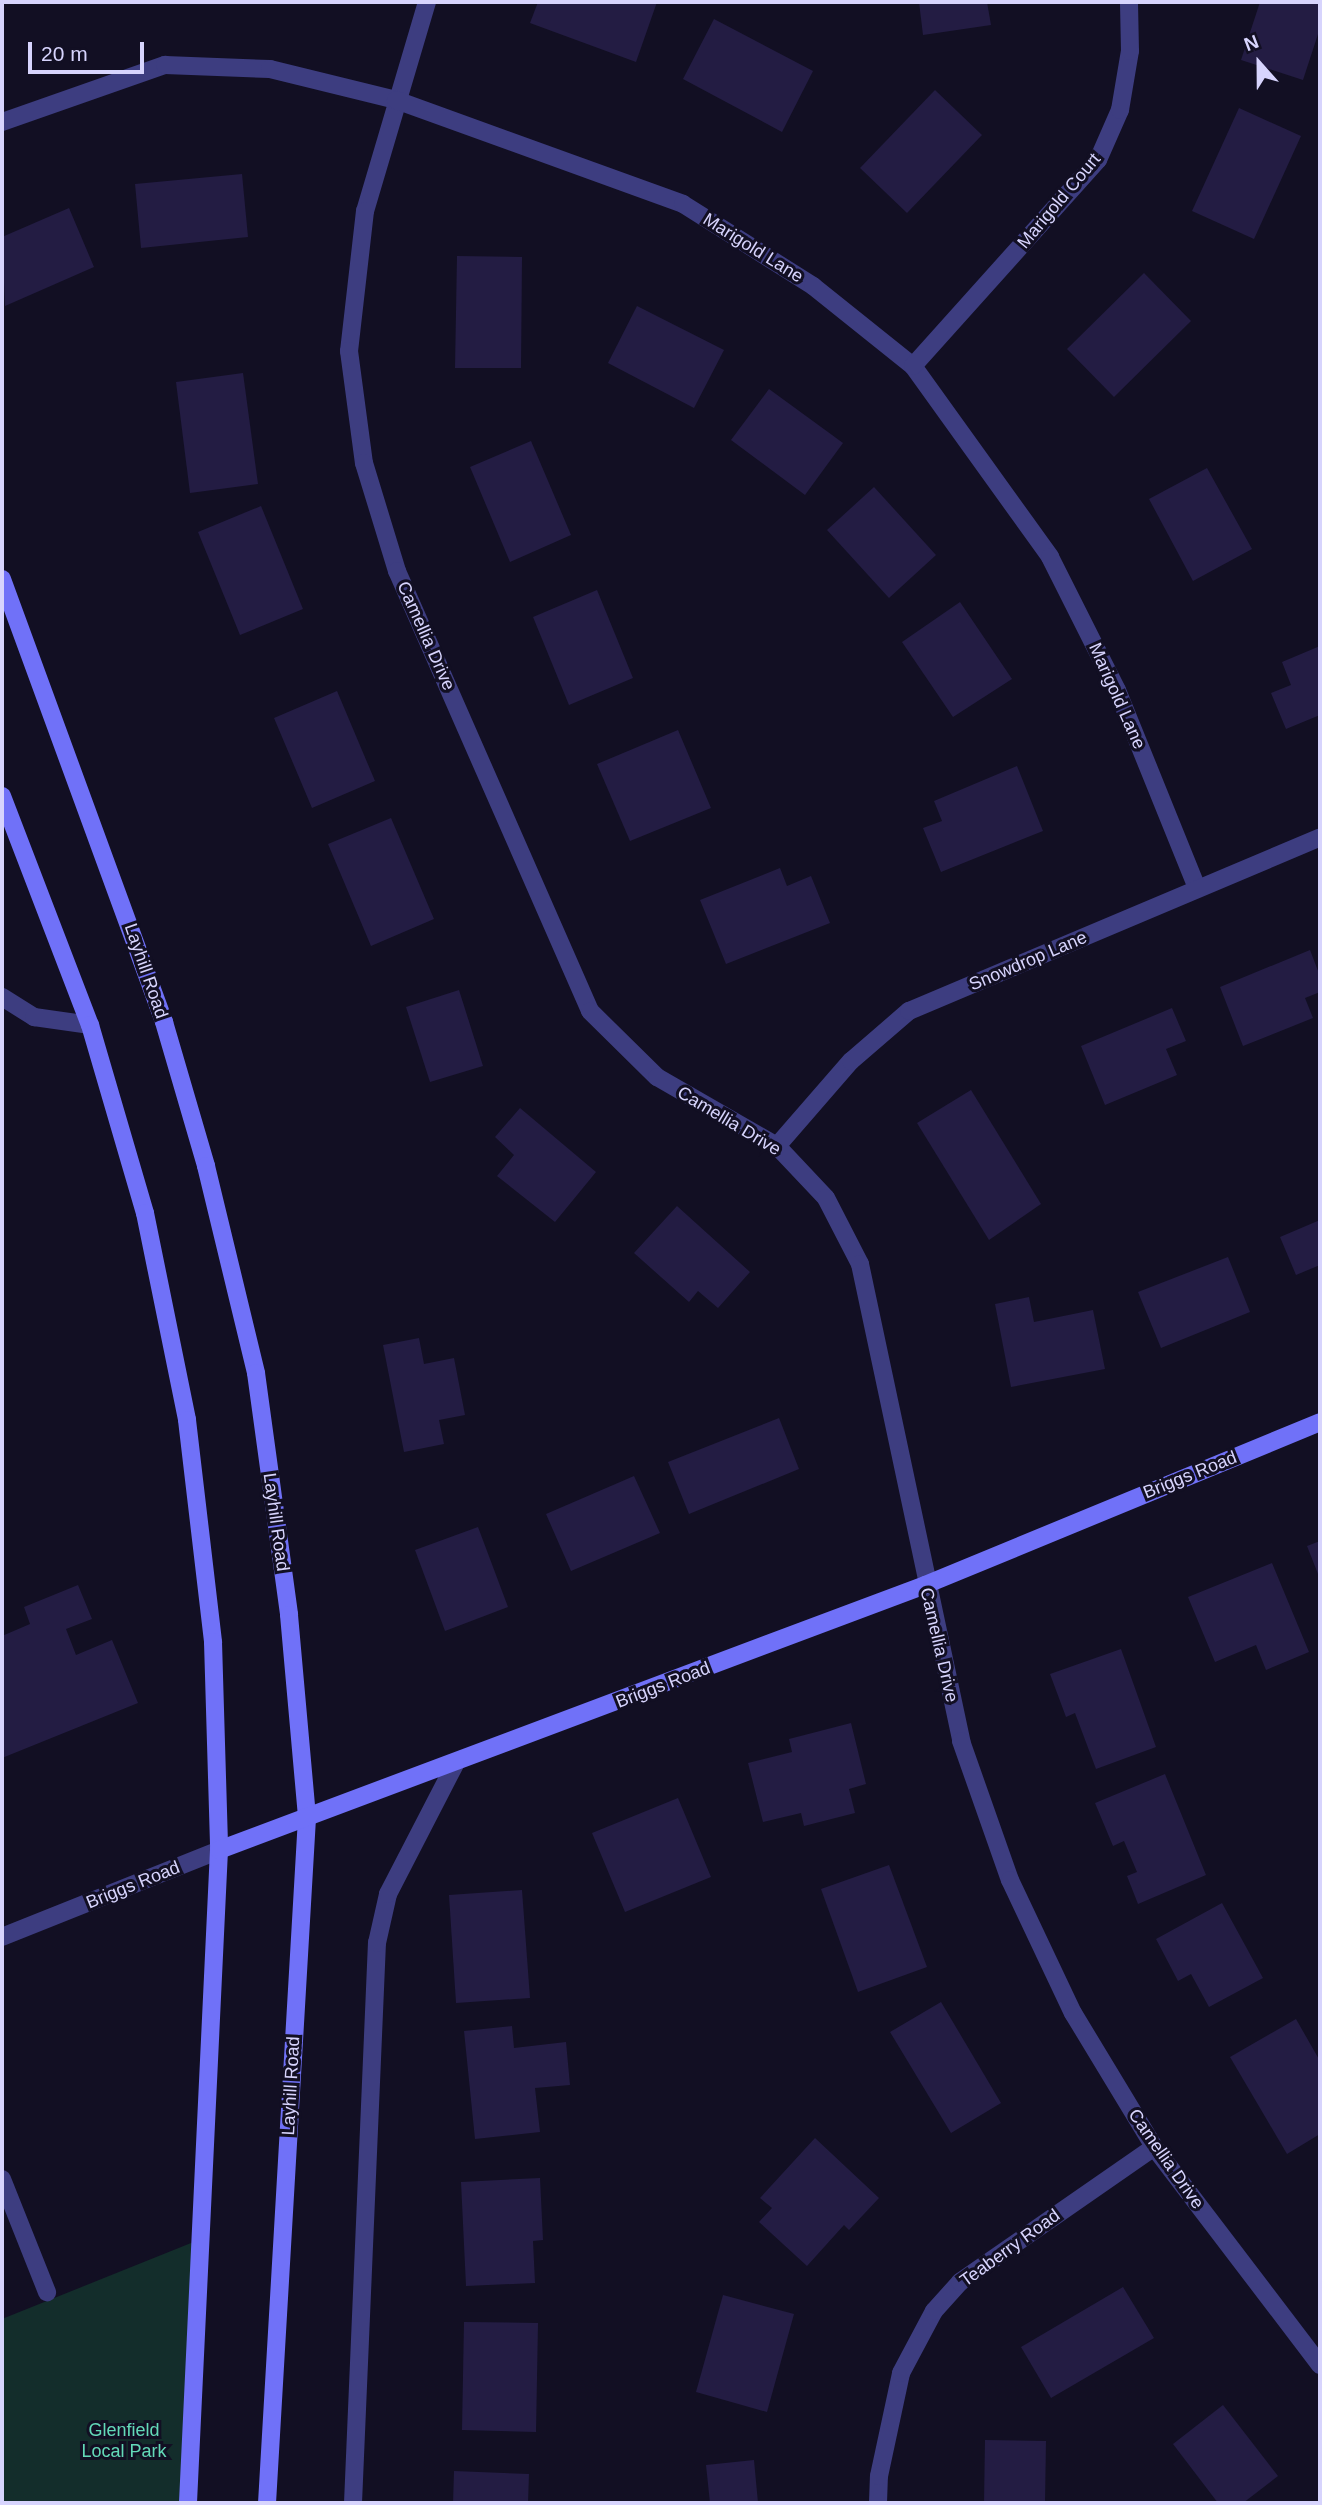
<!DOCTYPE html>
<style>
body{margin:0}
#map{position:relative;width:1322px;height:2505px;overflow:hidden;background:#120f23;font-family:Arial,sans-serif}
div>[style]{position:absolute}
.green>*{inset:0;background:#132d2b}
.building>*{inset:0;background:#231c43}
.lane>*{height:18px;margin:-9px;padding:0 9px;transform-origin:9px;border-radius:9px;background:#3d3d80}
.street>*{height:18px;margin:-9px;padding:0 9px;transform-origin:9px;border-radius:9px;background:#3d3d80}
.secondary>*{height:18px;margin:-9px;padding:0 9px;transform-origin:9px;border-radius:9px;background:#7071f8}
span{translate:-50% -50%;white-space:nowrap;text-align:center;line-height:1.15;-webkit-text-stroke:6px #120f23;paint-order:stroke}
.street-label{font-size:18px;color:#d7d4fd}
.park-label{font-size:18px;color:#63d9b8}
.frame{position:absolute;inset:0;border:4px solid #d7d4fd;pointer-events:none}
.north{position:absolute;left:1224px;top:28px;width:70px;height:70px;-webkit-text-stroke:5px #120f23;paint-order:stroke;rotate:339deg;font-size:19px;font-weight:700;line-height:28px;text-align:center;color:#d7d4fd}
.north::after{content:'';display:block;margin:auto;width:24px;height:32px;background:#d7d4fd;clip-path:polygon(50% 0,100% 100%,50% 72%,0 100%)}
.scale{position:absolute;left:28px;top:42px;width:116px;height:32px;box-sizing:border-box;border:4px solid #d7d4fd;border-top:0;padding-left:9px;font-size:21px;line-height:24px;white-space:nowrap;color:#d7d4fd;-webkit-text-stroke:5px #120f23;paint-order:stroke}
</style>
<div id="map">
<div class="green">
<div style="clip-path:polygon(201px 2239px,188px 2503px,2px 2503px,2px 2319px)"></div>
</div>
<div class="building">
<div style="clip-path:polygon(538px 2px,657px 2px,636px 62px,530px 23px)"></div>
<div style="clip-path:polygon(919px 2px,987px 2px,991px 25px,923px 35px)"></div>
<div style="clip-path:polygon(1260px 2px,1320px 2px,1320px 28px,1303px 80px,1241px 60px)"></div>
<div style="clip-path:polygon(714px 19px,813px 71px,782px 132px,683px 79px)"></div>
<div style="clip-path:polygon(935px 90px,982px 135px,907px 213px,860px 168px)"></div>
<div style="clip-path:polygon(1239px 108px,1301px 136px,1254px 239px,1192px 211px)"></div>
<div style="clip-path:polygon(242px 174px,248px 237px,141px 248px,135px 184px)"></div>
<div style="clip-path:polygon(69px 208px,94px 267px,5px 306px,2px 237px)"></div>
<div style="clip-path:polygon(457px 256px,522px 257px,521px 368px,455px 368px)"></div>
<div style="clip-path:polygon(1144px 273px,1191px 321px,1114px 397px,1067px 349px)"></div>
<div style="clip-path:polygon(637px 306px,724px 350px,694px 408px,608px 363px)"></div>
<div style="clip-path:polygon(243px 373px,258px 484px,190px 493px,176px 382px)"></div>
<div style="clip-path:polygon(769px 389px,843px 443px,805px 495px,731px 440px)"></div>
<div style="clip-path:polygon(531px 441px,571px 535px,510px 562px,470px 467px)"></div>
<div style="clip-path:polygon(1207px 468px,1252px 549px,1193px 581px,1149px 499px)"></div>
<div style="clip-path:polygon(874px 487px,936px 555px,889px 598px,827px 530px)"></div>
<div style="clip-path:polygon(261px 506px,303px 609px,240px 635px,198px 532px)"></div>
<div style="clip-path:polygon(597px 590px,633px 678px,569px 705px,533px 617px)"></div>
<div style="clip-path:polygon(960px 602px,1012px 679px,953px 717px,902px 642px)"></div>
<div style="clip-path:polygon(1320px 646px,1320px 715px,1286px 729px,1271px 693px,1291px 685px,1282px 662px)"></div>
<div style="clip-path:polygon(337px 691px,375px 781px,312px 808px,274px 718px)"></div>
<div style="clip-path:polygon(678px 730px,711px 808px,630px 841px,597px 764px)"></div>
<div style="clip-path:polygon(1017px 766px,1043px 831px,941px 872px,923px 828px,942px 821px,934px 801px)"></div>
<div style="clip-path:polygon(391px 818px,434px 919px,371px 946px,328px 844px)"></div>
<div style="clip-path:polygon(780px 868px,787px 886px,811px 876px,830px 923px,726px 964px,700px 900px)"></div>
<div style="clip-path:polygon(1310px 950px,1320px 976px,1320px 992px,1305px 998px,1313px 1018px,1243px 1046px,1220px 987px)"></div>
<div style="clip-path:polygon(459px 990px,483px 1066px,430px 1082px,406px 1007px)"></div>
<div style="clip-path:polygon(1172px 1008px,1186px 1041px,1166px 1049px,1177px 1075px,1105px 1105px,1081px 1046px)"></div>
<div style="clip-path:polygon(971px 1090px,1041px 1204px,989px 1240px,917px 1123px)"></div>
<div style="clip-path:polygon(520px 1108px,596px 1172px,555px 1222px,497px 1176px,514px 1155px,495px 1137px)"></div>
<div style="clip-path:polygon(677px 1206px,750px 1272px,718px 1308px,698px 1291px,689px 1302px,634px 1253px)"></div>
<div style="clip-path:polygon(1320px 1220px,1320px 1265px,1296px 1275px,1280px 1237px)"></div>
<div style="clip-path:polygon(1228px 1257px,1250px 1312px,1161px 1348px,1138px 1292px)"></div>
<div style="clip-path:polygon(1029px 1297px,1034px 1322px,1093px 1310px,1105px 1369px,1011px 1387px,995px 1304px)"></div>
<div style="clip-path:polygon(419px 1338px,424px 1364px,454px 1358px,465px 1415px,439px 1420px,444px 1444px,404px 1452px,383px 1345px)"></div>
<div style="clip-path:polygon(779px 1418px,799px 1469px,689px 1514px,668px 1462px)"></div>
<div style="clip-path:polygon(634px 1476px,660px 1533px,571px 1571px,546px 1514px)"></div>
<div style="clip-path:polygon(478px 1527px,508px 1607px,445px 1631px,415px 1550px)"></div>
<div style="clip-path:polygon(1320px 1541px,1320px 1579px,1307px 1546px)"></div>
<div style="clip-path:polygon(1272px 1563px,1309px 1652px,1266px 1670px,1256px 1645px,1215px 1662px,1188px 1597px)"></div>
<div style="clip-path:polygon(78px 1585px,92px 1619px,66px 1629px,76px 1655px,112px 1640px,138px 1703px,2px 1758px,2px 1636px,30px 1624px,24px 1607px)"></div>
<div style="clip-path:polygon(1121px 1649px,1156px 1747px,1096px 1769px,1075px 1713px,1066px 1717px,1050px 1674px)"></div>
<div style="clip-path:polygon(851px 1723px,866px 1784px,849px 1789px,855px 1813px,804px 1826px,801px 1813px,763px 1822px,748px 1763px,792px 1752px,789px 1739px)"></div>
<div style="clip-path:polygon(1165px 1774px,1206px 1875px,1138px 1904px,1127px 1876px,1137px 1872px,1124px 1841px,1113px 1846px,1095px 1803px)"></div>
<div style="clip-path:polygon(678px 1798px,711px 1877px,625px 1912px,592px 1833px)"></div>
<div style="clip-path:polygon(889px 1865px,927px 1967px,858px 1992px,821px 1889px)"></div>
<div style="clip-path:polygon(522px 1890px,530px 1998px,456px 2003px,449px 1895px)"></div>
<div style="clip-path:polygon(1222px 1903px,1263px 1978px,1209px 2007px,1191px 1974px,1178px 1981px,1156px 1939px)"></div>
<div style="clip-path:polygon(941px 2002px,1001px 2103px,951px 2133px,890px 2032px)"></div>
<div style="clip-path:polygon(1296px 2019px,1320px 2061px,1320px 2134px,1287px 2154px,1230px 2057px)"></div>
<div style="clip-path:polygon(512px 2026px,514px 2048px,566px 2042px,570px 2085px,535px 2088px,540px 2132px,475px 2139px,464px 2031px)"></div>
<div style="clip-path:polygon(815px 2138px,879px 2198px,849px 2230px,844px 2225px,807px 2266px,759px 2222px,772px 2208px,760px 2198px)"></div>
<div style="clip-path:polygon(540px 2178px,543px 2240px,533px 2241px,535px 2283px,466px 2286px,461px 2182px)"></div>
<div style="clip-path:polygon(1123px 2287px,1154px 2338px,1051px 2398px,1021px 2347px)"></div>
<div style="clip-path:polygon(723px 2295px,794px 2314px,767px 2412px,696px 2392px)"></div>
<div style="clip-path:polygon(464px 2322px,538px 2323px,536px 2432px,462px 2430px)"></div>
<div style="clip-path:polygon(1223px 2405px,1278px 2476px,1243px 2503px,1218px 2503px,1173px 2444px)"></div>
<div style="clip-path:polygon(985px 2440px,1046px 2441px,1045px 2503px,984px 2503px)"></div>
<div style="clip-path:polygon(754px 2460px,758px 2503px,710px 2503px,706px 2465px)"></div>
<div style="clip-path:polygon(454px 2471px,529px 2474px,528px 2503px,453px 2503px)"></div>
</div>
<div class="lane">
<div style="left:2px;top:997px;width:38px;rotate:32deg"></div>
<div style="left:34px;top:1017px;width:57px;rotate:8.1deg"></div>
<div style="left:2px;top:2179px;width:122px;rotate:68.3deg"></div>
</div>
<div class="street">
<div style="left:427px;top:2px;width:218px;rotate:106.5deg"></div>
<div style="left:365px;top:211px;width:141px;rotate:96.5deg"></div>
<div style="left:349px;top:351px;width:113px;rotate:82.4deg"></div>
<div style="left:364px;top:463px;width:113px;rotate:73deg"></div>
<div style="left:397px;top:571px;width:480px;rotate:66.3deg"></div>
<div style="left:590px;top:1011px;width:94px;rotate:44.6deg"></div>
<div style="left:657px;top:1077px;width:138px;rotate:29.9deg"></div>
<div style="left:777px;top:1146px;width:71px;rotate:46.7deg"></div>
<div style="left:826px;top:1198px;width:74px;rotate:62.7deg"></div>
<div style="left:860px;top:1264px;width:488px;rotate:78deg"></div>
<div style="left:961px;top:1741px;width:147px;rotate:70.6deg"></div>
<div style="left:1010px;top:1880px;width:147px;rotate:64.7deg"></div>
<div style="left:1073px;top:2013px;width:157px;rotate:58.8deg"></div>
<div style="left:1154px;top:2147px;width:274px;rotate:52.7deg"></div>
<div style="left:2px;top:122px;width:173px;rotate:-19.3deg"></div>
<div style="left:165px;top:65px;width:105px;rotate:2.2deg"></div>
<div style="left:270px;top:69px;width:130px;rotate:13.8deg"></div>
<div style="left:396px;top:100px;width:305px;rotate:19.9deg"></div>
<div style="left:683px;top:204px;width:154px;rotate:32.2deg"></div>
<div style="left:813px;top:286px;width:128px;rotate:38.7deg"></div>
<div style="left:913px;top:366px;width:235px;rotate:54.3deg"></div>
<div style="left:1050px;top:557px;width:149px;rotate:63.3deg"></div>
<div style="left:1117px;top:690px;width:214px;rotate:68deg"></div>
<div style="left:913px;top:366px;width:277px;rotate:-48.1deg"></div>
<div style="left:1098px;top:160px;width:55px;rotate:-66.3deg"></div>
<div style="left:1120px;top:110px;width:60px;rotate:-80.4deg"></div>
<div style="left:1130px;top:51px;width:49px;rotate:-91.2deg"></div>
<div style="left:777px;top:1146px;width:113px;rotate:-49deg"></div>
<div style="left:851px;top:1061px;width:77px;rotate:-40.8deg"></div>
<div style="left:909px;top:1011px;width:446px;rotate:-22.9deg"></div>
<div style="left:2px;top:1937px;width:234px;rotate:-21.8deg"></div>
<div style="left:353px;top:2503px;width:561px;rotate:-87.55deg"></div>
<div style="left:377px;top:1943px;width:50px;rotate:-77.3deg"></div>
<div style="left:388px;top:1894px;width:146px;rotate:-62.7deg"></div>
<div style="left:878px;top:2503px;width:27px;rotate:-88deg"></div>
<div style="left:879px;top:2476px;width:105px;rotate:-77.9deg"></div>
<div style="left:901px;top:2373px;width:70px;rotate:-62deg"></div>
<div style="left:934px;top:2311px;width:39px;rotate:-48deg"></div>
<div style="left:960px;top:2282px;width:236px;rotate:-34.8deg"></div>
</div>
<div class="secondary">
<div style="left:2px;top:579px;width:472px;rotate:69.9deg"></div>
<div style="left:164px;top:1022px;width:150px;rotate:73.7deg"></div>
<div style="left:206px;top:1166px;width:213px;rotate:76.4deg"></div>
<div style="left:256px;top:1373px;width:244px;rotate:82.2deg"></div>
<div style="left:289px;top:1615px;width:204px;rotate:84.9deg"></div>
<div style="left:307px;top:1818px;width:686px;rotate:93.34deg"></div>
<div style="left:2px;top:796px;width:245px;rotate:69deg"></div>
<div style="left:90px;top:1025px;width:196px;rotate:73.7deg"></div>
<div style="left:145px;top:1213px;width:211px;rotate:78.5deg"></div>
<div style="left:187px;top:1420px;width:224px;rotate:83.3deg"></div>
<div style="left:213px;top:1642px;width:208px;rotate:88.3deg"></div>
<div style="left:219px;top:1850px;width:654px;rotate:92.72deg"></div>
<div style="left:219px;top:1850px;width:754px;rotate:-20.57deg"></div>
<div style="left:925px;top:1585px;width:427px;rotate:-22.4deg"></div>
</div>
<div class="street-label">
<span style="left:1059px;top:201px;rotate:-50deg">Marigold Court</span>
<span style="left:753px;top:248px;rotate:32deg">Marigold Lane</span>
<span style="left:426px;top:636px;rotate:66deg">Camellia Drive</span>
<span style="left:1117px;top:696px;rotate:66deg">Marigold Lane</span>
<span style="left:1028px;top:961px;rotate:-23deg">Snowdrop Lane</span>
<span style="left:146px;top:971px;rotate:71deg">Layhill Road</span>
<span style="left:729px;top:1121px;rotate:31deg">Camellia Drive</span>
<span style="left:1190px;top:1475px;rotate:-22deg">Briggs Road</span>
<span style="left:276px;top:1522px;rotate:82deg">Layhill Road</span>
<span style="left:939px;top:1645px;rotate:77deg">Camellia Drive</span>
<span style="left:663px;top:1685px;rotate:-21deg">Briggs Road</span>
<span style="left:133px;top:1885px;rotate:-22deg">Briggs Road</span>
<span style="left:291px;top:2086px;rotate:-87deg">Layhill Road</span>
<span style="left:1166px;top:2159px;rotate:55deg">Camellia Drive</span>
<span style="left:1010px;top:2248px;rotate:-36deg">Teaberry Road</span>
</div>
<div class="park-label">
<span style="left:124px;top:2441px">Glenfield<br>Local Park</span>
</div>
<div class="frame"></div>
<div class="north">N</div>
<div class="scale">20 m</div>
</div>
